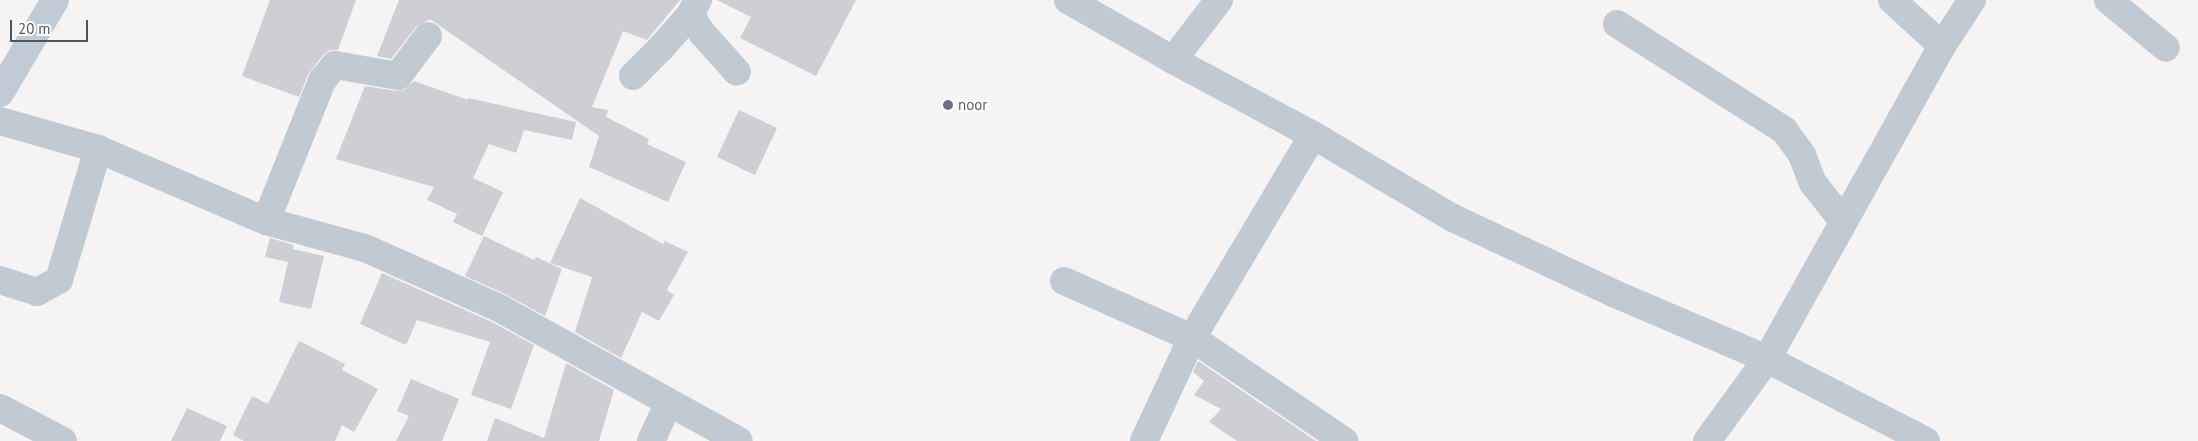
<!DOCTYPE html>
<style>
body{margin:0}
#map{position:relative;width:2198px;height:441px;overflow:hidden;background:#f5f3f3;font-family:"PT Sans",sans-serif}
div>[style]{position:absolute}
.building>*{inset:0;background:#cdcfd5}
.street>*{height:28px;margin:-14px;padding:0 14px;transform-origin:14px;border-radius:14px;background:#c1cad2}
.secondary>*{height:28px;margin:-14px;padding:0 14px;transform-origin:14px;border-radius:14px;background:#c1cbd6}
.dots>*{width:14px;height:14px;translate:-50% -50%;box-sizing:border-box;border:2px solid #fff;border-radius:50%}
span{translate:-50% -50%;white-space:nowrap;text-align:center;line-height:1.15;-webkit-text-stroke:5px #fff;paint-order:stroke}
.worship-label{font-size:15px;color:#5b616d}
.left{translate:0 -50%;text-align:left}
.scale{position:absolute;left:10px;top:20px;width:78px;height:22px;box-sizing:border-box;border:2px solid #4a5661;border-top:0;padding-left:6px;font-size:15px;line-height:18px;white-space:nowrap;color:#4a5661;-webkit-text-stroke:4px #fff;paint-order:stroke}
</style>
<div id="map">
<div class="building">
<div style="clip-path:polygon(270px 0,356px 0,338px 50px,330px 50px,323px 55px,308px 75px,299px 97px,242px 76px)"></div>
<div style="clip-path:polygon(399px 0,680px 0,647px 40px,623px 31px,592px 107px,608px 110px,606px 117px,649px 139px,647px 144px,686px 162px,668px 202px,589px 167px,599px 136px,430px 19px,416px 27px,391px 59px,377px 56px)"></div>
<div style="clip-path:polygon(717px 0,856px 0,816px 76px,740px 38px,751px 17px)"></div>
<div style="clip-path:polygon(414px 81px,468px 100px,468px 98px,576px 122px,572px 140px,524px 130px,516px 153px,489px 144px,473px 178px,503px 192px,482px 236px,453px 222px,457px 214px,427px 200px,434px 187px,336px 159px,365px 86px,396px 91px,404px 90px)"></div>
<div style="clip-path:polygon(739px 110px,777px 128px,755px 175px,717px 157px)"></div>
<div style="clip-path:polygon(580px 198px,663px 244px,665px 241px,688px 252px,667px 290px,674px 295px,659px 321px,642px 312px,621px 358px,575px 332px,592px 277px,550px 263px)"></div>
<div style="clip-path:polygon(484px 236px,534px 260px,536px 257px,562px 269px,545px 316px,505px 294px,465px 276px)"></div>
<div style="clip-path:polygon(270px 238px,294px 245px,293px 249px,324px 256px,311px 309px,279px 302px,288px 262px,265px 257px)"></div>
<div style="clip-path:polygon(382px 273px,492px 322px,534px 345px,511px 409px,471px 395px,490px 342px,417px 320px,406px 345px,360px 324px)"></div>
<div style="clip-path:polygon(299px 341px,345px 364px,342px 370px,378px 389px,354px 432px,342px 425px,335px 441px,244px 441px,233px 435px,252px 396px,268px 404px)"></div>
<div style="clip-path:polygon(1198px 361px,1316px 441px,1237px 441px,1209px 422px,1221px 409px,1194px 395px,1204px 381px,1193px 372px)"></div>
<div style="clip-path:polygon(566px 363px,614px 390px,599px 441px,487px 441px,495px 418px,544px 438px)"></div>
<div style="clip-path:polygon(411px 379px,459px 399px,442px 441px,396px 441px,409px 416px,397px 411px)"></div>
<div style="clip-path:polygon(187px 408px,227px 426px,220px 441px,171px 441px)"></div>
</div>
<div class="street">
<div style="left:1068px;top:0;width:121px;rotate:29.7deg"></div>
<div style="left:1173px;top:60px;width:159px;rotate:28.2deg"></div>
<div style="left:1313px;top:135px;width:163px;rotate:30.7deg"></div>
<div style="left:1453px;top:218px;width:177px;rotate:25.1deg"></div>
<div style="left:1613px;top:293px;width:168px;rotate:23.2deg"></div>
<div style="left:1767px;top:359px;width:179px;rotate:27.3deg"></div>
<div style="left:1892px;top:0;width:68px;rotate:42.6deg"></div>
<div style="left:2108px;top:0;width:75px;rotate:39.6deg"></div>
<div style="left:690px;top:15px;width:22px;rotate:56deg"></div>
<div style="left:702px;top:33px;width:52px;rotate:48.1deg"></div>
<div style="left:1617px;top:24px;width:198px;rotate:32.4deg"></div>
<div style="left:1784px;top:130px;width:31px;rotate:54deg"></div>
<div style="left:1802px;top:155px;width:30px;rotate:69deg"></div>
<div style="left:1813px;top:183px;width:48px;rotate:51.7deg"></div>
<div style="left:1173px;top:60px;width:76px;rotate:-52.5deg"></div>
<div style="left:633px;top:76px;width:40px;rotate:-45deg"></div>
<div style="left:661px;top:48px;width:44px;rotate:-48.7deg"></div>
<div style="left:690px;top:15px;width:17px;rotate:-62deg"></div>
<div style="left:0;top:121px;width:102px;rotate:15.9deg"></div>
<div style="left:98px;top:149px;width:183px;rotate:23.2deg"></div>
<div style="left:266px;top:221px;width:103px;rotate:15.3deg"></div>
<div style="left:365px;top:248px;width:147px;rotate:24.1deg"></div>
<div style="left:499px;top:308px;width:274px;rotate:29deg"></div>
<div style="left:266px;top:221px;width:151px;rotate:-68.2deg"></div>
<div style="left:322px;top:81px;width:21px;rotate:-51deg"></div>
<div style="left:335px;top:65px;width:64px;rotate:9.9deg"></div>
<div style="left:398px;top:76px;width:50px;rotate:-53.1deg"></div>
<div style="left:0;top:280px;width:39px;rotate:18deg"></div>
<div style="left:37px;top:292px;width:25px;rotate:-29deg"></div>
<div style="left:59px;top:280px;width:137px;rotate:-73.4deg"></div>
<div style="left:1064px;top:281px;width:140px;rotate:24deg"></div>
<div style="left:1192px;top:338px;width:184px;rotate:34.1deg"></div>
<div style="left:0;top:408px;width:71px;rotate:27.6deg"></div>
<div style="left:651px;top:441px;width:41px;rotate:-65.3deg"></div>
<div style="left:1144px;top:441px;width:114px;rotate:-65deg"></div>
<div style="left:1192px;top:338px;width:236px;rotate:-59.2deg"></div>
<div style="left:1707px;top:441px;width:102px;rotate:-53.8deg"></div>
<div style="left:1767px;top:359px;width:359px;rotate:-60.8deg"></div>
<div style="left:1942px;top:46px;width:55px;rotate:-56.9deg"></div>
</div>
<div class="secondary">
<div style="left:0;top:93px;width:108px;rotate:-59.4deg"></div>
</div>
<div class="dots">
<div style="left:948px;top:105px;background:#6b7280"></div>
</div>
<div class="worship-label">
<span class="left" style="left:958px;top:105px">noor</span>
</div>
<div class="scale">20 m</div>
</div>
